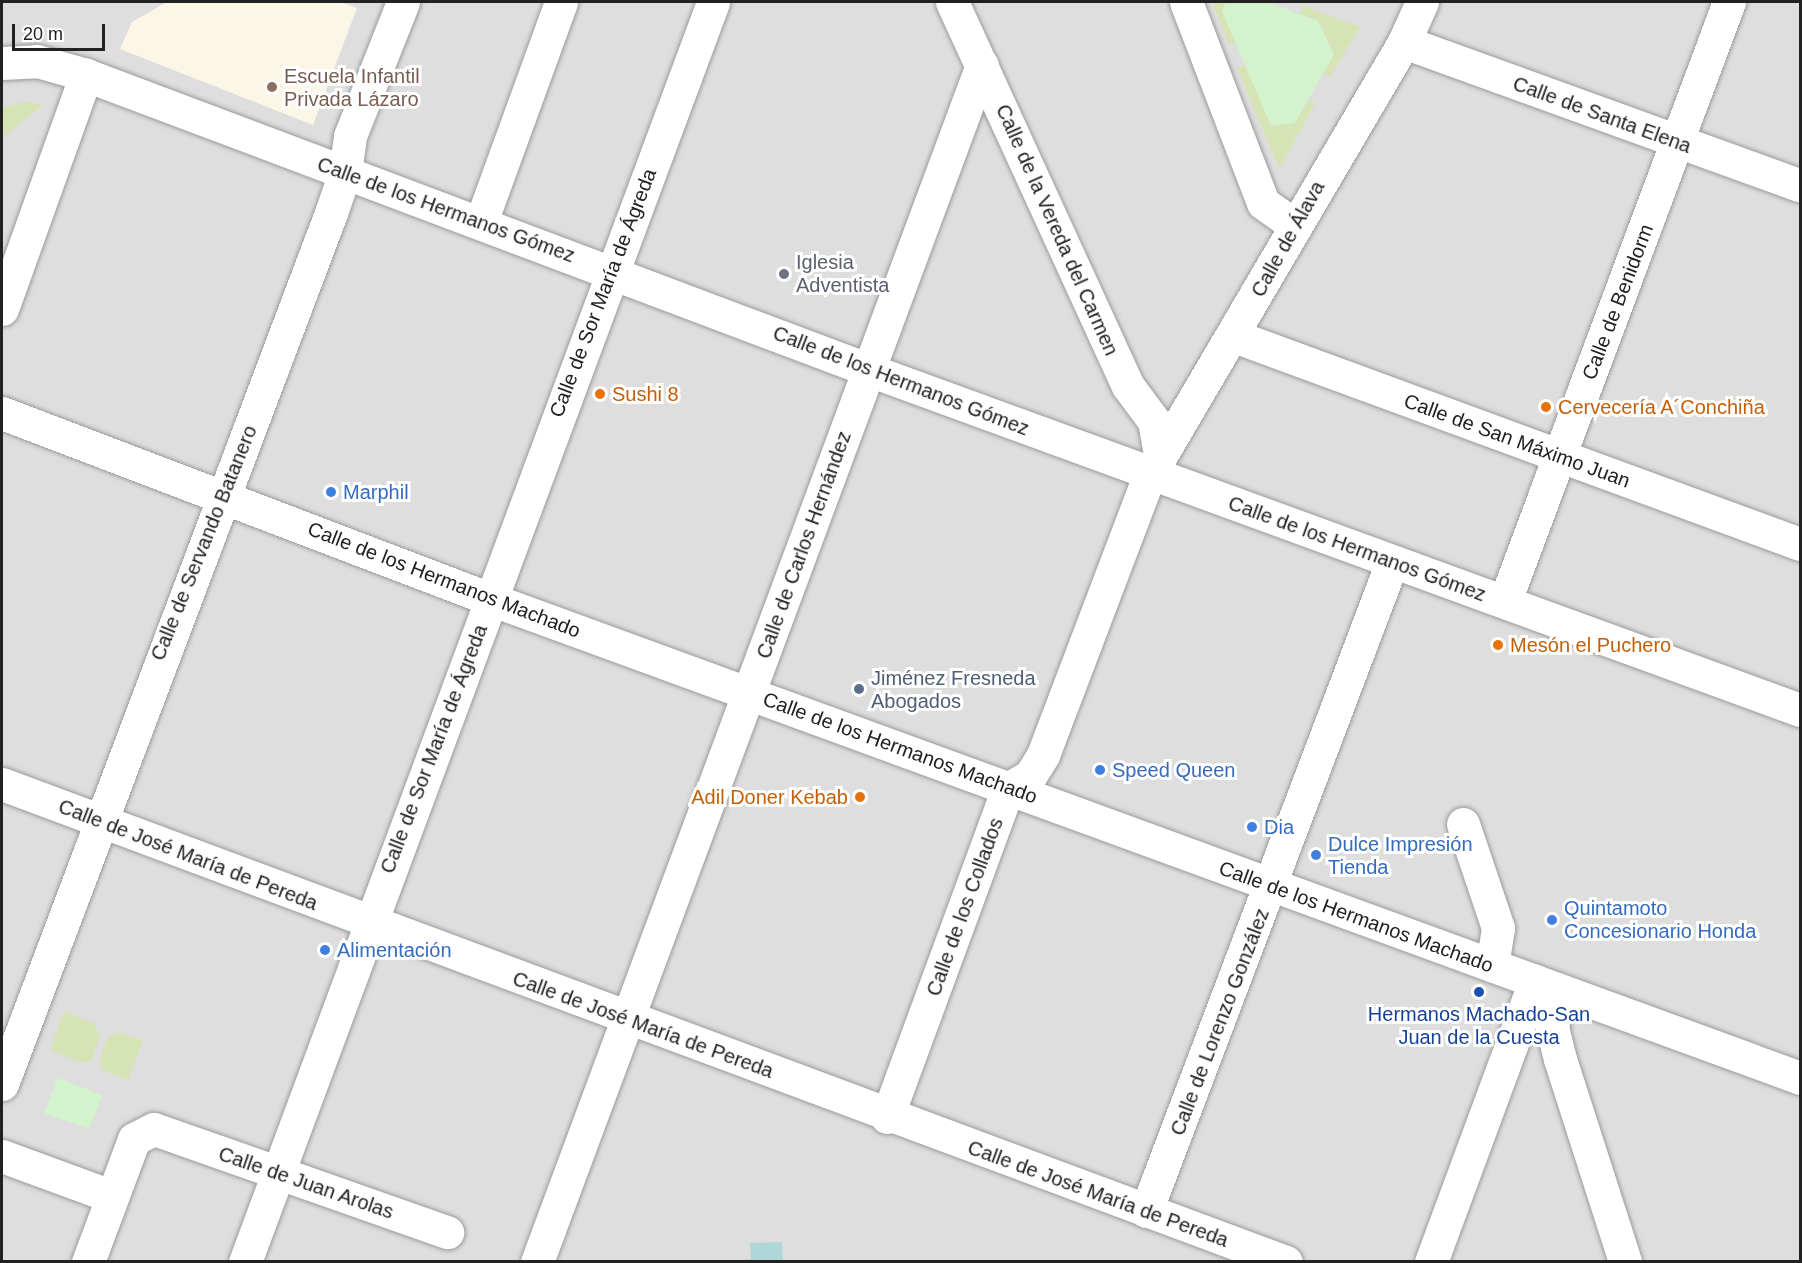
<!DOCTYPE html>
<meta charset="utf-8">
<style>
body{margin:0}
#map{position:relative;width:1802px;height:1263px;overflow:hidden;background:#f0ece8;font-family:Arial,sans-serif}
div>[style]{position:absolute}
.residential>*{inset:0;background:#dedede}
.education>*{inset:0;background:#fbf6e6}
.grass>*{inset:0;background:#d6e3b5}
.park>*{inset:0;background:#d2f3cc}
.water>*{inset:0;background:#afd7d7}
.roads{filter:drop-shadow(0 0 2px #9b9b9b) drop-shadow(0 0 2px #9b9b9b)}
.minor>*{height:33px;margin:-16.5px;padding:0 16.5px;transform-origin:16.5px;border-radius:16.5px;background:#fff}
.dots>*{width:16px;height:16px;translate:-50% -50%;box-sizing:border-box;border:3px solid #fff;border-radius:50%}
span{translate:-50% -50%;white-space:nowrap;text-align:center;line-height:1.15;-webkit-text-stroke:6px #fff;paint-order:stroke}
.education-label{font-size:20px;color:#785e54}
.left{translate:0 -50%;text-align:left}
.street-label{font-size:20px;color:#212121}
.worship-label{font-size:20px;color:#5b616d}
.food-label{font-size:20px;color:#c56008}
.right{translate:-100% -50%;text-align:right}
.shop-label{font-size:20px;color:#366cbe}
.service-label{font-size:20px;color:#4e5e75}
.transit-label{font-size:20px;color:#164399}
.frame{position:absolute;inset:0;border:3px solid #212121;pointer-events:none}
.scale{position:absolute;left:12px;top:24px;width:93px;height:27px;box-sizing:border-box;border:3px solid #212121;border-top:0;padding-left:8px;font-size:18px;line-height:21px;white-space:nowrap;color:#212121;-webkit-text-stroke:4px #fff;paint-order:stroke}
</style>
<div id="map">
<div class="residential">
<div style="clip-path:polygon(2px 2px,1800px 2px,1800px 1261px,2px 1261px)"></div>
</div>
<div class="education">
<div style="clip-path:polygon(167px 2px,341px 2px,357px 8px,313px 125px,120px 49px,132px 22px)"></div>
</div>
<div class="grass">
<div style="clip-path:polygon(1212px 2px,1226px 2px,1222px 11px,1237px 41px,1229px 45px)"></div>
<div style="clip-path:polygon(1303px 6px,1360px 27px,1330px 77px,1323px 74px,1334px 54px,1318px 21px,1300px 14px)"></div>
<div style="clip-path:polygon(1245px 66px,1272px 126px,1295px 123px,1309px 100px,1315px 104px,1279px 169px,1237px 68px)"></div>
<div style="clip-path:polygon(27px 101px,43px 105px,2px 138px,2px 108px)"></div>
<div style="clip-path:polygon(64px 1011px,94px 1023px,100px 1036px,92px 1060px,82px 1063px,50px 1050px)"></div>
<div style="clip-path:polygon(118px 1032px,143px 1041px,128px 1080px,103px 1070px,99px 1062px,107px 1038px)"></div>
</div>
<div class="park">
<div style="clip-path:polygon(1226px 2px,1267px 2px,1318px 21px,1334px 54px,1295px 123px,1271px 126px,1222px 11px)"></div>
<div style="clip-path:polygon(58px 1078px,102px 1095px,89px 1129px,44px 1113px)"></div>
</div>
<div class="water">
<div style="clip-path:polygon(782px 1242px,783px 1261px,735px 1261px,751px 1259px,750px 1243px)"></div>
</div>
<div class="roads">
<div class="minor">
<div style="left:952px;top:2px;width:422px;rotate:65.4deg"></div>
<div style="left:1128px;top:386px;width:44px;rotate:53.4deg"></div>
<div style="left:1154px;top:421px;width:35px;rotate:80deg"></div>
<div style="left:1186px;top:2px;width:215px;rotate:69deg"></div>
<div style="left:1263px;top:203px;width:39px;rotate:35deg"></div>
<div style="left:1404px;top:42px;width:421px;rotate:19.9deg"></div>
<div style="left:2px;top:63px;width:35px;rotate:-3deg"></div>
<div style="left:37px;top:61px;width:51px;rotate:15.9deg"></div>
<div style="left:86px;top:75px;width:837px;rotate:20.64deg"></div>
<div style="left:869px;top:370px;width:991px;rotate:20.06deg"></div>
<div style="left:481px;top:222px;width:234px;rotate:-70deg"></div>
<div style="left:2px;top:309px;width:249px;rotate:-70.3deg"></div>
<div style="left:1234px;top:336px;width:603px;rotate:20.18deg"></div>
<div style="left:2px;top:413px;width:522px;rotate:20.86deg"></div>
<div style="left:490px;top:599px;width:1395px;rotate:20.08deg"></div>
<div style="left:1505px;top:601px;width:640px;rotate:-69.5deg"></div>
<div style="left:2px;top:784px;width:1370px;rotate:20.42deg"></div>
<div style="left:1463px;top:824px;width:110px;rotate:71.4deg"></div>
<div style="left:1498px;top:928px;width:38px;rotate:99deg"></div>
<div style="left:1557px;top:989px;width:38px;rotate:97deg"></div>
<div style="left:1552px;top:1027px;width:33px;rotate:76deg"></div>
<div style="left:1560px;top:1059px;width:213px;rotate:72.2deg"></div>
<div style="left:2px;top:1084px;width:931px;rotate:-69.31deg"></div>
<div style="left:331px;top:213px;width:43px;rotate:-71.1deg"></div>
<div style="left:345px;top:172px;width:36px;rotate:-82deg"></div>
<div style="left:350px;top:136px;width:144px;rotate:-68.4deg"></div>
<div style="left:887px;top:1117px;width:350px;rotate:-69.8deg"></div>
<div style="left:1008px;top:789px;width:26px;rotate:-31deg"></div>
<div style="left:1030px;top:776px;width:25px;rotate:-58deg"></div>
<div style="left:1043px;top:755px;width:301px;rotate:-69.2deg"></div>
<div style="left:1150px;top:474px;width:501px;rotate:-59.55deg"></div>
<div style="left:1404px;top:42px;width:44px;rotate:-65.8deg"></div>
<div style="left:2px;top:1156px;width:116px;rotate:20.2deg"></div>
<div style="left:1146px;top:1211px;width:694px;rotate:-69.24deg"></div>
<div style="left:88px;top:1262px;width:131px;rotate:-69.5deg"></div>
<div style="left:134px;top:1139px;width:22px;rotate:-27deg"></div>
<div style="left:154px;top:1129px;width:311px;rotate:19.4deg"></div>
<div style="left:245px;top:1262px;width:1344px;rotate:-69.62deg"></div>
<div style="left:537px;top:1262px;width:1277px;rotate:-69.61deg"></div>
<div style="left:1431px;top:1262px;width:300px;rotate:-69.7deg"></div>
</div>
</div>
<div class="dots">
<div style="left:272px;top:87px;background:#8d6e63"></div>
<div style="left:784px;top:274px;background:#6b7280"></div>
<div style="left:600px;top:394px;background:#e8710a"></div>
<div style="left:1546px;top:407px;background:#e8710a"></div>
<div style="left:331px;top:492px;background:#3f7fe0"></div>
<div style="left:1498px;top:645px;background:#e8710a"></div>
<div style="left:859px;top:689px;background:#5c6f8a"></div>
<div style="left:1100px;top:770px;background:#3f7fe0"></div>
<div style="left:860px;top:797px;background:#e8710a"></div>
<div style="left:1252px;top:827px;background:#3f7fe0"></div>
<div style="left:1316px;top:855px;background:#3f7fe0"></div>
<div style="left:1552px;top:920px;background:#3f7fe0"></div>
<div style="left:325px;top:950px;background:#3f7fe0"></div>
<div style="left:1479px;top:992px;background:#1a4fb4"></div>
</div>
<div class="education-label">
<span class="left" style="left:284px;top:88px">Escuela Infantil<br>Privada Lázaro</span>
</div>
<div class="street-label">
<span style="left:1602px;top:115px;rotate:20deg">Calle de Santa Elena</span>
<span style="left:446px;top:210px;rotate:20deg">Calle de los Hermanos Gómez</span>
<span style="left:1057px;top:230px;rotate:66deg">Calle de la Vereda del Carmen</span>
<span style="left:1288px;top:239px;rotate:-61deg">Calle de Álava</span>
<span style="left:603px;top:293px;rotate:-69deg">Calle de Sor María de Ágreda</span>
<span style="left:1618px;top:302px;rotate:-69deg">Calle de Benidorm</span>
<span style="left:901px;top:381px;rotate:21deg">Calle de los Hermanos Gómez</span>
<span style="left:1517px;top:441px;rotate:20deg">Calle de San Máximo Juan</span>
<span style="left:204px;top:543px;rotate:-68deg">Calle de Servando Batanero</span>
<span style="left:804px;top:545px;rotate:-70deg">Calle de Carlos Hernández</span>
<span style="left:1357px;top:549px;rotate:20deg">Calle de los Hermanos Gómez</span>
<span style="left:444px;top:580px;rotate:21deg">Calle de los Hermanos Machado</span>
<span style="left:900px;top:748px;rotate:20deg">Calle de los Hermanos Machado</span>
<span style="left:434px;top:749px;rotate:-69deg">Calle de Sor María de Ágreda</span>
<span style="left:188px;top:855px;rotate:21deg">Calle de José María de Pereda</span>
<span style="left:965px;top:907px;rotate:-70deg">Calle de los Collados</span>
<span style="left:1356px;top:917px;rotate:20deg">Calle de los Hermanos Machado</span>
<span style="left:1220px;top:1022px;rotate:-69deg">Calle de Lorenzo González</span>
<span style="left:643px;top:1025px;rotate:20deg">Calle de José María de Pereda</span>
<span style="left:306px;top:1183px;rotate:19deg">Calle de Juan Arolas</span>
<span style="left:1098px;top:1194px;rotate:20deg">Calle de José María de Pereda</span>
</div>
<div class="worship-label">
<span class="left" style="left:796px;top:274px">Iglesia<br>Adventista</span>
</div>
<div class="food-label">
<span class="left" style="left:612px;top:394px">Sushi 8</span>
<span class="left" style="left:1558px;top:407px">Cervecería A´Conchiña</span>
<span class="left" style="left:1510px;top:645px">Mesón el Puchero</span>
<span class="right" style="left:848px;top:797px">Adil Doner Kebab</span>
</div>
<div class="shop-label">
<span class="left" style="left:343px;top:492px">Marphil</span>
<span class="left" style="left:1112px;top:770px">Speed Queen</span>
<span class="left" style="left:1264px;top:827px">Dia</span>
<span class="left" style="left:1328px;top:856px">Dulce Impresión<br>Tienda</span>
<span class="left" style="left:1564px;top:920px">Quintamoto<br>Concesionario Honda</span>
<span class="left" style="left:337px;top:950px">Alimentación</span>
</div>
<div class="service-label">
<span class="left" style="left:871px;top:690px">Jiménez Fresneda<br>Abogados</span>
</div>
<div class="transit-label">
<span style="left:1479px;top:1026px">Hermanos Machado-San<br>Juan de la Cuesta</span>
</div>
<div class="frame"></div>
<div class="scale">20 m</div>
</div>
